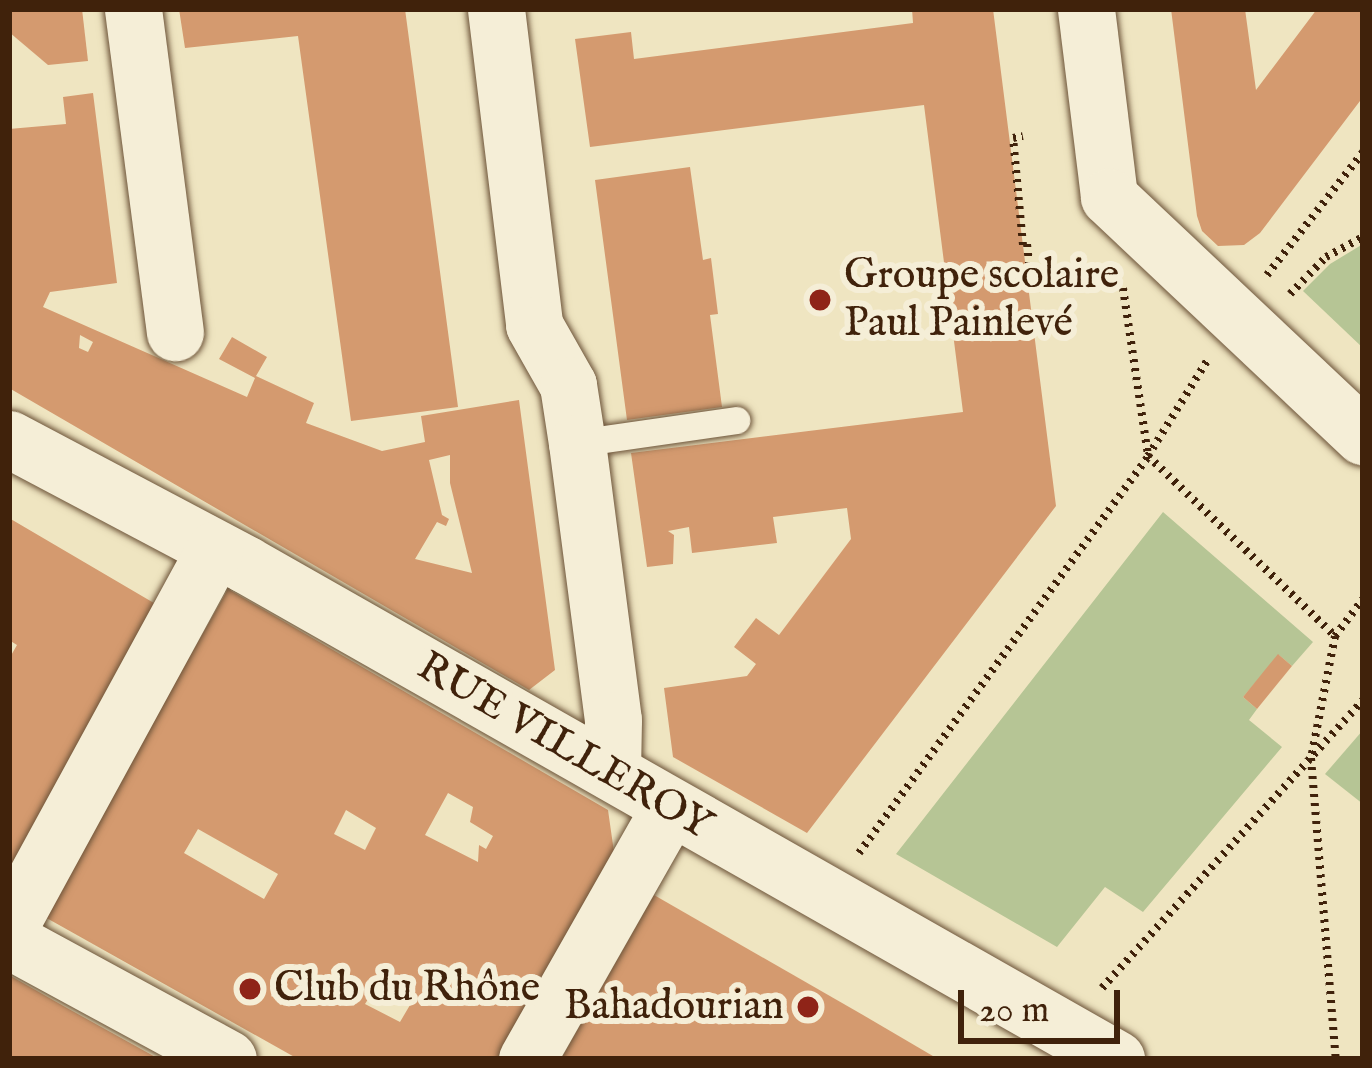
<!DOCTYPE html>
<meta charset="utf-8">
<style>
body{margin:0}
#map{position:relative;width:1372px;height:1068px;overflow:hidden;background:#efe5c1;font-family:"IM FELL English",serif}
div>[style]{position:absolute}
.green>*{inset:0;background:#b6c595}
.building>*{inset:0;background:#d49a6f}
.path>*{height:8px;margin-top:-4px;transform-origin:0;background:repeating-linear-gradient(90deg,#40220b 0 3px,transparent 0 9px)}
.roads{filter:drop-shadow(0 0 3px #6c5338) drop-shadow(0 0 3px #6c5338)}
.lane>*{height:27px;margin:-13.5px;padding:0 13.5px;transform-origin:13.5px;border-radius:13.5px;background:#f5eed7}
.street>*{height:57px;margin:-28.5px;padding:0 28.5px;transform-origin:28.5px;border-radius:28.5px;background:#f5eed7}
.dots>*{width:33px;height:33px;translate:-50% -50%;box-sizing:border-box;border:6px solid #f5eed7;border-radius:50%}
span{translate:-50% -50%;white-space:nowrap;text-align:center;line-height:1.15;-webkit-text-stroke:12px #f5eed7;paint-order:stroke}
.poi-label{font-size:42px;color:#40220b}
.left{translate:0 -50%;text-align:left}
.right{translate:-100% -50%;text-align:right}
.street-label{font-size:42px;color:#40220b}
.frame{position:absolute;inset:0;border:12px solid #40220b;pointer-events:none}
.scale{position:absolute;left:958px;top:990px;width:162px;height:54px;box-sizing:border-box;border:6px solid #40220b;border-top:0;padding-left:15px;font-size:36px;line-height:42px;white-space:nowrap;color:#40220b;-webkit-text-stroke:9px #f5eed7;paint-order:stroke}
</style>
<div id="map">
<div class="green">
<div style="clip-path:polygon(1363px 244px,1363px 348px,1303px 291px,1330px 264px)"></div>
<div style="clip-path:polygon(1163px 512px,1313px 642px,1292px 666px,1279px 655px,1243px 697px,1257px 709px,1249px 720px,1282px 747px,1143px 912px,1105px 887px,1057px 947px,896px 854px)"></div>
<div style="clip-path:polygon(1363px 730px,1363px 804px,1325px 774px)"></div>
</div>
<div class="building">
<div style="clip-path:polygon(9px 9px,82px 9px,88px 61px,48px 65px,9px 32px)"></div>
<div style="clip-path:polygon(179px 9px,405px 9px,458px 407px,351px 421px,298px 36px,185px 48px)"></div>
<div style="clip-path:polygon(912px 9px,993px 9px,1056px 506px,807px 833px,673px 757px,664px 688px,747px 676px,756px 664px,734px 647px,756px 618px,779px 635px,851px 539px,847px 508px,773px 517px,777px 543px,692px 553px,689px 527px,668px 531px,674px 535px,673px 564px,647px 567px,631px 453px,963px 412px,924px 105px,590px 147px,575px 39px,631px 32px,634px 59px,913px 23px)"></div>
<div style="clip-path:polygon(1171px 9px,1245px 9px,1256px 90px,1317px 9px,1363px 9px,1363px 97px,1260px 233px,1244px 245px,1218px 246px,1202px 231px,1197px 216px)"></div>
<div style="clip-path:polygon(evenodd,93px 93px,117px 283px,50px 292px,43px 307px,247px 397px,255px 378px,219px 359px,232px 337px,267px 357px,256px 376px,314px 403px,306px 423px,382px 451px,425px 442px,421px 416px,519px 400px,555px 670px,529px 690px,9px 388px,9px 129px,66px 124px,63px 97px,93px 93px,80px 335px,93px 342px,88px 352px,79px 348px,80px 335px,93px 93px,450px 455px,450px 483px,472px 573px,415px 559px,437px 522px,446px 526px,449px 519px,442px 515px,429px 460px,450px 455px)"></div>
<div style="clip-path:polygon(690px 167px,703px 260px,711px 258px,718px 314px,710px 315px,722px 407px,627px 420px,595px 180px)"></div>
<div style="clip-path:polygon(9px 518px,159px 606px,9px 873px,9px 659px,17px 645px,9px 640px)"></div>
<div style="clip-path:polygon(evenodd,228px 589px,608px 810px,614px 852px,497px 1059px,298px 1059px,43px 916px,228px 589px,448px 793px,473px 807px,470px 822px,493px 836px,486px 849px,479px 845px,478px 862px,425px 835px,448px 793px,228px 589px,346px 810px,376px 828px,365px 850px,334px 834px,346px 810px,228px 589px,198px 829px,278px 874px,264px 899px,184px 853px,198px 829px,228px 589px,375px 988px,410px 1005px,400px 1022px,365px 1004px,375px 988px)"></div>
<div style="clip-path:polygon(1278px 654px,1292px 666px,1257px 709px,1243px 697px)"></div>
<div style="clip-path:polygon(654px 895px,863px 1015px,938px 1059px,561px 1059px)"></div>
<div style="clip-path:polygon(9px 975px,67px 1008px,159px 1059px,9px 1059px)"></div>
</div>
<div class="path">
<div style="left:1027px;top:244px;width:27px;rotate:84deg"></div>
<div style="left:1030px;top:271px;width:12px;rotate:-9deg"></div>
<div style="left:1023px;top:245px;width:107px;rotate:-95.3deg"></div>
<div style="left:1013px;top:138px;width:10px;rotate:-11deg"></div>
<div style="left:1267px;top:275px;width:156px;rotate:-52deg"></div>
<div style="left:1123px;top:288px;width:170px;rotate:81.5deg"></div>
<div style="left:1148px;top:456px;width:260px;rotate:43.9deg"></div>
<div style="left:1335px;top:636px;width:124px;rotate:101.1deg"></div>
<div style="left:1311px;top:758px;width:302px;rotate:85.3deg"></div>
<div style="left:1290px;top:294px;width:52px;rotate:-45.8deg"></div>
<div style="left:1326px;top:257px;width:42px;rotate:-28.4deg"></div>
<div style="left:1335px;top:636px;width:46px;rotate:-52.9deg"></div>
<div style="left:859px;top:853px;width:491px;rotate:-53.9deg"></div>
<div style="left:1148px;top:456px;width:112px;rotate:-58.2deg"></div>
<div style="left:1102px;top:988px;width:389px;rotate:-47.8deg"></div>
</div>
<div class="roads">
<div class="lane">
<div style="left:577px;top:443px;width:161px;rotate:-8.2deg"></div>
</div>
<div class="street">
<div style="left:133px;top:9px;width:326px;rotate:82.6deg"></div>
<div style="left:496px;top:9px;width:318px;rotate:83.1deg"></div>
<div style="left:534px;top:325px;width:69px;rotate:60.5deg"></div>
<div style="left:568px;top:385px;width:59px;rotate:81.2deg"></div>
<div style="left:577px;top:443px;width:279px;rotate:82.6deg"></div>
<div style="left:613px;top:720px;width:52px;rotate:91.1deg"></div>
<div style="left:1086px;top:9px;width:189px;rotate:83deg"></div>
<div style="left:1109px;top:197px;width:349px;rotate:43.3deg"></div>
<div style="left:9px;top:439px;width:267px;rotate:27.9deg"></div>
<div style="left:245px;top:564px;width:1002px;rotate:29.61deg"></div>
<div style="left:9px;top:927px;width:430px;rotate:-61.4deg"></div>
<div style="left:9px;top:940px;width:249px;rotate:28.5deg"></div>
<div style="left:527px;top:1059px;width:288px;rotate:-60.4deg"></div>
</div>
</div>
<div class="dots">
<div style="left:820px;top:300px;background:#8f2418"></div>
<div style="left:250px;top:989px;background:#8f2418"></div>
<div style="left:808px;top:1007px;background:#8f2418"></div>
</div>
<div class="poi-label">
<span class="left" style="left:844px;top:300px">Groupe scolaire<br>Paul Painlevé</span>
<span class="left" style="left:274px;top:989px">Club du Rhône</span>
<span class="right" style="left:784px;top:1007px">Bahadourian</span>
</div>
<div class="street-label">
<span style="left:564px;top:747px;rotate:30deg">RUE VILLEROY</span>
</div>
<div class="frame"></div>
<div class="scale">20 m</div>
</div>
